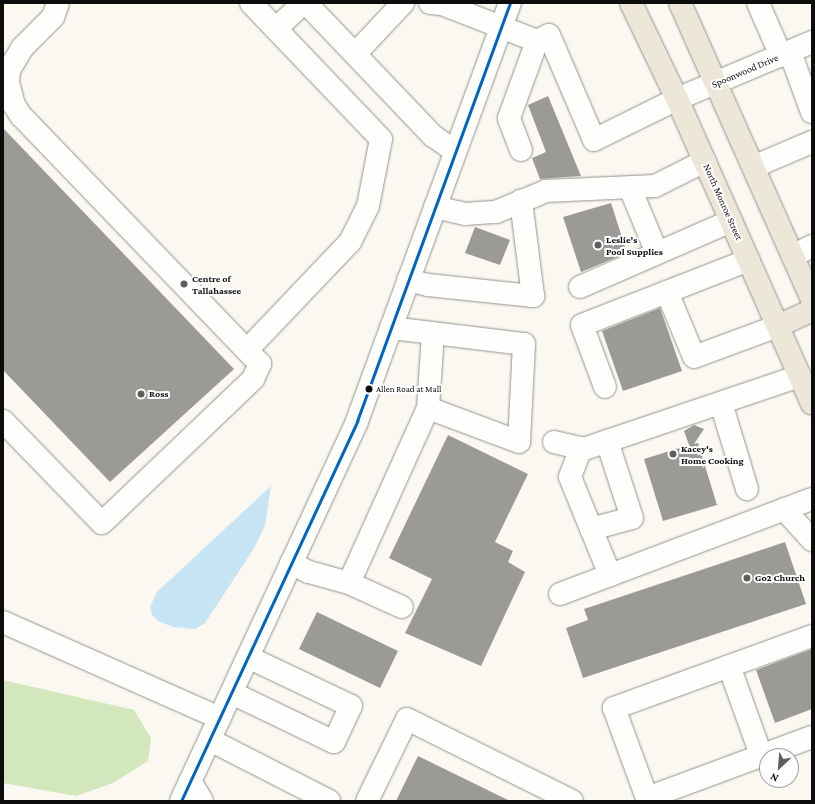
<!DOCTYPE html>
<style>
body{margin:0}
#map{position:relative;width:815px;height:804px;overflow:hidden;background:#faf8f0;font-family:"Crimson Pro",serif}
div>[style]{position:absolute}
.forest>*{inset:0;background:#d3e7bd}
.water>*{inset:0;background:#c6e4f4}
.building>*{inset:0;background:#9c9a96}
.roads{filter:drop-shadow(0 0 1px #93928f) drop-shadow(0 0 1px #93928f)}
.minor>*{height:22px;margin:-11px;padding:0 11px;transform-origin:11px;border-radius:11px;background:#fefefd}
.major>*{height:22px;margin:-11px;padding:0 11px;transform-origin:11px;border-radius:11px;background:#ece7d8}
.bus-1>*{height:3px;margin:-1.5px;padding:0 1.5px;transform-origin:1.5px;border-radius:1.5px;background:#0065bd}
.dots>*{width:11px;height:11px;translate:-50% -50%;box-sizing:border-box;border:2px solid #fff;border-radius:50%}
span{translate:-50% -50%;white-space:nowrap;text-align:center;line-height:1.15;-webkit-text-stroke:4px #fff;paint-order:stroke}
.bus-label{font-size:9px;color:#0c0c0c}
.left{translate:0 -50%;text-align:left}
.street-label{font-size:10px;color:#0c0c0c}
.poi-label{font-size:10px;color:#0c0c0c;font-weight:700}
.frame{position:absolute;inset:0;border:4px solid #0c0c0c;pointer-events:none}
.north{position:absolute;left:759px;top:748px;width:40px;height:40px;box-sizing:border-box;background:#fff;border:1px solid #9e9e9e;border-radius:50%;rotate:206deg;font-size:11px;font-weight:700;line-height:16px;text-align:center;color:#0c0c0c}
.north::after{content:'';display:block;margin:auto;width:14px;height:18px;background:#5f5f5c;clip-path:polygon(50% 0,100% 100%,50% 72%,0 100%)}
</style>
<div id="map">
<div class="forest">
<div style="clip-path:polygon(3px 680px,134px 710px,151px 738px,148px 761px,113px 783px,76px 796px,3px 783px)"></div>
</div>
<div class="water">
<div style="clip-path:polygon(271px 486px,265px 526px,253px 550px,205px 623px,195px 629px,173px 627px,158px 621px,152px 615px,150px 607px,157px 592px)"></div>
</div>
<div class="building">
<div style="clip-path:polygon(548px 96px,581px 176px,540px 179px,532px 158px,546px 152px,528px 105px)"></div>
<div style="clip-path:polygon(3px 128px,234px 369px,110px 482px,3px 370px)"></div>
<div style="clip-path:polygon(611px 203px,627px 253px,581px 272px,563px 217px)"></div>
<div style="clip-path:polygon(475px 227px,510px 240px,500px 265px,465px 253px)"></div>
<div style="clip-path:polygon(660px 308px,682px 371px,623px 391px,602px 331px)"></div>
<div style="clip-path:polygon(694px 425px,704px 429px,694px 444px,698px 443px,717px 505px,663px 521px,644px 459px,689px 445px,684px 431px)"></div>
<div style="clip-path:polygon(448px 435px,528px 474px,495px 542px,513px 551px,508px 562px,525px 572px,481px 666px,405px 633px,432px 579px,389px 558px)"></div>
<div style="clip-path:polygon(785px 542px,806px 604px,583px 678px,566px 628px,588px 620px,584px 609px)"></div>
<div style="clip-path:polygon(317px 612px,398px 651px,380px 688px,299px 649px)"></div>
<div style="clip-path:polygon(812px 649px,812px 709px,775px 723px,756px 670px)"></div>
<div style="clip-path:polygon(418px 756px,510px 801px,396px 801px)"></div>
</div>
<div class="roads">
<div class="minor">
<div style="left:306px;top:3px;width:184px;rotate:46.3deg"></div>
<div style="left:433px;top:136px;width:27px;rotate:34deg"></div>
<div style="left:430px;top:3px;width:12px;rotate:5deg"></div>
<div style="left:442px;top:4px;width:102px;rotate:21.3deg"></div>
<div style="left:537px;top:41px;width:13px;rotate:-27deg"></div>
<div style="left:549px;top:35px;width:114px;rotate:66.8deg"></div>
<div style="left:594px;top:140px;width:93px;rotate:-26.3deg"></div>
<div style="left:677px;top:99px;width:147px;rotate:-22.9deg"></div>
<div style="left:758px;top:3px;width:58px;rotate:66.5deg"></div>
<div style="left:276px;top:29px;width:37px;rotate:-44deg"></div>
<div style="left:790px;top:52px;width:64px;rotate:69.9deg"></div>
<div style="left:355px;top:54px;width:70px;rotate:-46.7deg"></div>
<div style="left:521px;top:150px;width:34px;rotate:-111deg"></div>
<div style="left:509px;top:118px;width:82px;rotate:-70deg"></div>
<div style="left:753px;top:167px;width:64px;rotate:-23deg"></div>
<div style="left:630px;top:188px;width:70px;rotate:67.4deg"></div>
<div style="left:435px;top:207px;width:31px;rotate:13deg"></div>
<div style="left:465px;top:214px;width:31px;rotate:-4deg"></div>
<div style="left:496px;top:212px;width:54px;rotate:-22.8deg"></div>
<div style="left:546px;top:191px;width:109px;rotate:-2.6deg"></div>
<div style="left:655px;top:186px;width:56px;rotate:-26.6deg"></div>
<div style="left:793px;top:256px;width:21px;rotate:-28deg"></div>
<div style="left:408px;top:280px;width:21px;rotate:14deg"></div>
<div style="left:428px;top:285px;width:106px;rotate:6deg"></div>
<div style="left:533px;top:296px;width:96px;rotate:-97.2deg"></div>
<div style="left:580px;top:287px;width:165px;rotate:-23.6deg"></div>
<div style="left:667px;top:292px;width:70px;rotate:67.4deg"></div>
<div style="left:694px;top:357px;width:90px;rotate:-20.3deg"></div>
<div style="left:391px;top:328px;width:134px;rotate:6.9deg"></div>
<div style="left:524px;top:344px;width:98px;rotate:92.9deg"></div>
<div style="left:519px;top:442px;width:97px;rotate:-159.5deg"></div>
<div style="left:247px;top:350px;width:149px;rotate:-46.4deg"></div>
<div style="left:350px;top:242px;width:40px;rotate:-63.4deg"></div>
<div style="left:368px;top:206px;width:68px;rotate:-79deg"></div>
<div style="left:381px;top:139px;width:188px;rotate:-133.7deg"></div>
<div style="left:605px;top:387px;width:66px;rotate:-110.4deg"></div>
<div style="left:582px;top:325px;width:179px;rotate:-21.3deg"></div>
<div style="left:721px;top:403px;width:90px;rotate:73.2deg"></div>
<div style="left:3px;top:421px;width:142px;rotate:45.9deg"></div>
<div style="left:102px;top:523px;width:209px;rotate:-43.6deg"></div>
<div style="left:253px;top:379px;width:17px;rotate:-65deg"></div>
<div style="left:260px;top:364px;width:344px;rotate:-133.9deg"></div>
<div style="left:21px;top:116px;width:13px;rotate:-122deg"></div>
<div style="left:14px;top:105px;width:24px;rotate:-105deg"></div>
<div style="left:8px;top:82px;width:12px;rotate:-85deg"></div>
<div style="left:9px;top:70px;width:26px;rotate:-59deg"></div>
<div style="left:22px;top:48px;width:44px;rotate:-45deg"></div>
<div style="left:53px;top:17px;width:15px;rotate:-70deg"></div>
<div style="left:554px;top:442px;width:31px;rotate:13deg"></div>
<div style="left:584px;top:449px;width:228px;rotate:-18.7deg"></div>
<div style="left:581px;top:448px;width:31px;rotate:111deg"></div>
<div style="left:570px;top:477px;width:106px;rotate:67.8deg"></div>
<div style="left:784px;top:509px;width:42px;rotate:47.9deg"></div>
<div style="left:591px;top:529px;width:42px;rotate:-15deg"></div>
<div style="left:632px;top:518px;width:81px;rotate:-108deg"></div>
<div style="left:291px;top:563px;width:20px;rotate:27deg"></div>
<div style="left:309px;top:572px;width:41px;rotate:15.4deg"></div>
<div style="left:349px;top:583px;width:58px;rotate:24.4deg"></div>
<div style="left:349px;top:583px;width:192px;rotate:-65.7deg"></div>
<div style="left:428px;top:408px;width:75px;rotate:-86.2deg"></div>
<div style="left:560px;top:594px;width:269px;rotate:-20.7deg"></div>
<div style="left:3px;top:622px;width:237px;rotate:23.9deg"></div>
<div style="left:812px;top:636px;width:211px;rotate:160deg"></div>
<div style="left:614px;top:708px;width:96px;rotate:69.9deg"></div>
<div style="left:647px;top:798px;width:176px;rotate:-20.3deg"></div>
<div style="left:729px;top:666px;width:95px;rotate:70.2deg"></div>
<div style="left:232px;top:693px;width:113px;rotate:25.7deg"></div>
<div style="left:334px;top:742px;width:40px;rotate:-65deg"></div>
<div style="left:351px;top:706px;width:114px;rotate:-154.6deg"></div>
<div style="left:210px;top:740px;width:134px;rotate:27.1deg"></div>
<div style="left:190px;top:781px;width:23px;rotate:59deg"></div>
<div style="left:181px;top:801px;width:419px;rotate:-65.1deg"></div>
<div style="left:357px;top:421px;width:445px;rotate:-69.9deg"></div>
<div style="left:367px;top:801px;width:91px;rotate:-64deg"></div>
<div style="left:407px;top:719px;width:184px;rotate:26.4deg"></div>
</div>
<div class="major">
<div style="left:631px;top:3px;width:106px;rotate:64.4deg"></div>
<div style="left:677px;top:99px;width:333px;rotate:66.1deg"></div>
<div style="left:680px;top:3px;width:324px;rotate:66deg"></div>
<div style="left:778px;top:326px;width:38px;rotate:-25deg"></div>
</div>
</div>
<div class="bus-1">
<div style="left:181px;top:801px;width:419px;rotate:-65.1deg"></div>
<div style="left:357px;top:421px;width:445px;rotate:-69.9deg"></div>
</div>
<div class="dots">
<div style="left:598px;top:245px;background:#5f5f5c"></div>
<div style="left:184px;top:284px;background:#5f5f5c"></div>
<div style="left:369px;top:389px;background:#0c0c0c"></div>
<div style="left:141px;top:394px;background:#5f5f5c"></div>
<div style="left:673px;top:454px;background:#5f5f5c"></div>
<div style="left:747px;top:578px;background:#5f5f5c"></div>
</div>
<div class="bus-label">
<span class="left" style="left:376px;top:389px">Allen Road at Mall</span>
</div>
<div class="street-label">
<span style="left:745px;top:71px;rotate:-23deg">Spoonwood Drive</span>
<span style="left:723px;top:202px;rotate:66deg">North Monroe Street</span>
</div>
<div class="poi-label">
<span class="left" style="left:606px;top:245px">Leslie's<br>Pool Supplies</span>
<span class="left" style="left:192px;top:284px">Centre of<br>Tallahassee</span>
<span class="left" style="left:149px;top:394px">Ross</span>
<span class="left" style="left:681px;top:454px">Kacey's<br>Home Cooking</span>
<span class="left" style="left:755px;top:578px">Go2 Church</span>
</div>
<div class="frame"></div>
<div class="north">N</div>
</div>
